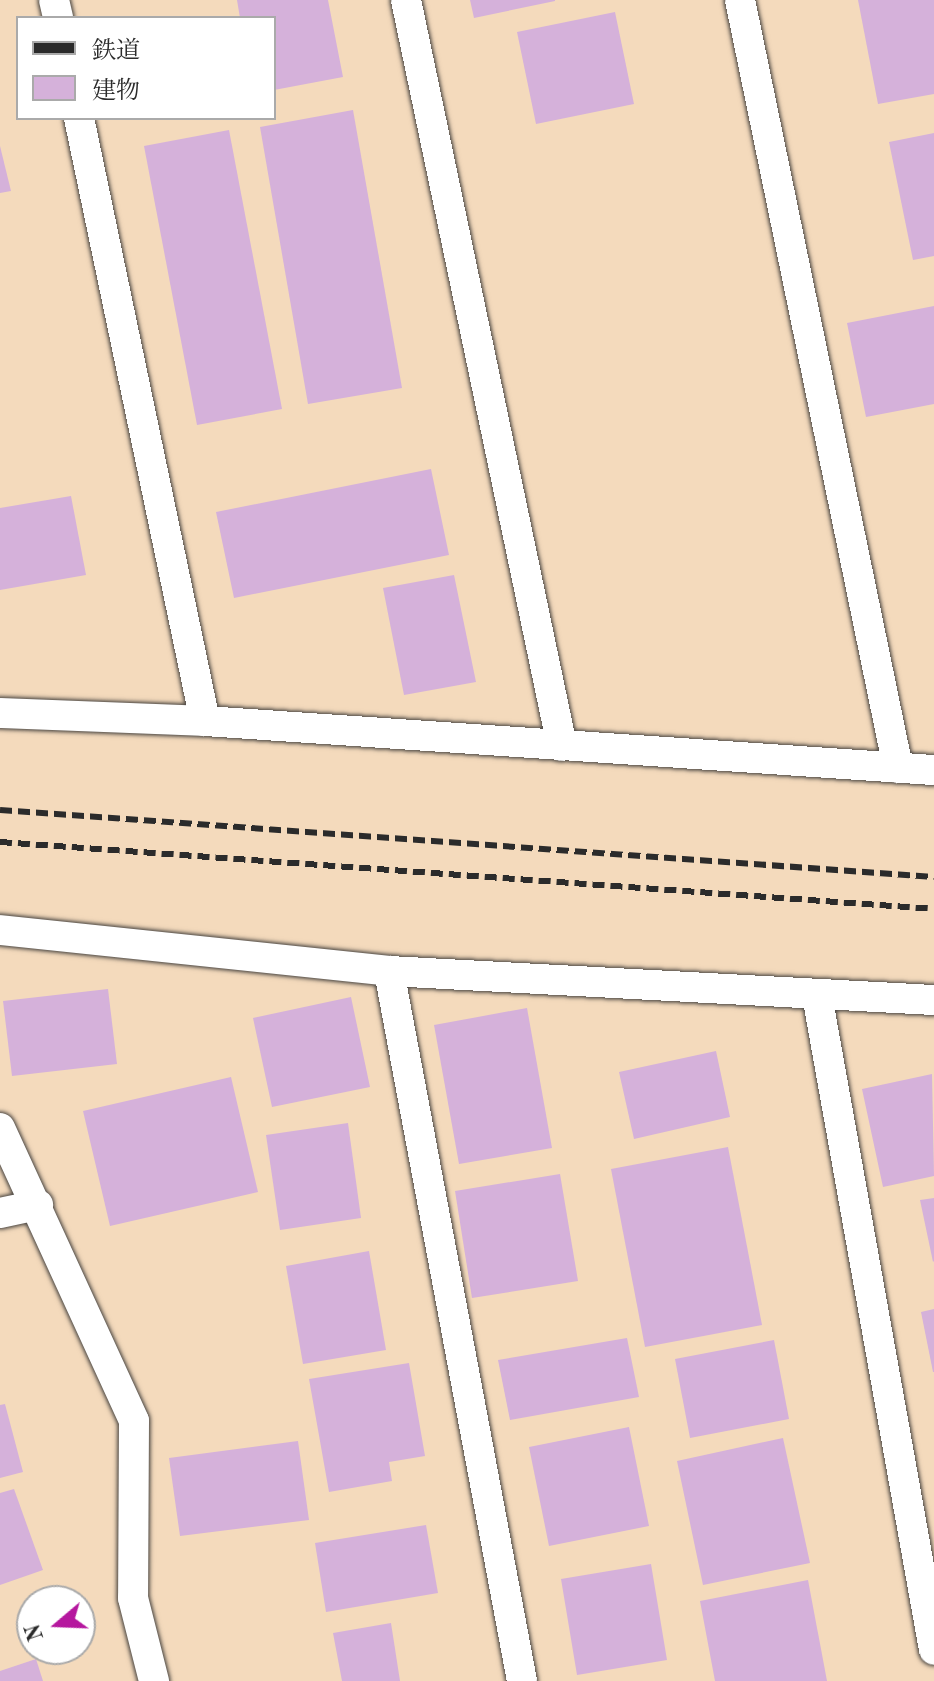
<!DOCTYPE html>
<meta charset="utf-8">
<style>
body{margin:0}
#map{position:relative;width:934px;height:1681px;overflow:hidden;background:#f4dabc;font-family:"Old Standard TT","Noto Serif JP",serif}
div>[style]{position:absolute}
.building>*{inset:0;background:#d5b1da}
.roads{filter:drop-shadow(0 0 2px #494541) drop-shadow(0 0 2px #494541)}
.lane>*{height:30px;margin:-15px;padding:0 15px;transform-origin:15px;border-radius:15px;background:#fff}
.rail>*{height:6px;margin-top:-3px;transform-origin:0;background:repeating-linear-gradient(90deg,#2b2b2b 0 12px,transparent 0 18px)}
span{translate:-50% -50%;white-space:nowrap;text-align:center;line-height:1.15;-webkit-text-stroke:7px #fff;paint-order:stroke}
.legend{position:absolute;left:16px;top:16px;width:260px;height:104px;box-sizing:border-box;background:#fff;border:2px solid #aaa;margin:0;padding:10px 14px;list-style:none;font-size:24px;color:#2b2b2b}
.legend li{display:flex;align-items:center;gap:16px;height:40px}
.legend b{width:40px;border:2px solid #aaa}
.north{position:absolute;left:16px;top:1585px;width:80px;height:80px;box-sizing:border-box;background:#fff;border:2px solid #aaa;border-radius:50%;rotate:251deg;font-size:22px;font-weight:700;line-height:32px;text-align:center;color:#2b2b2b}
.north::after{content:'';display:block;margin:auto;width:28px;height:36px;background:#b5179e;clip-path:polygon(50% 0,100% 100%,50% 72%,0 100%)}
</style>
<div id="map">
<div class="building">
<div style="clip-path:polygon(237px 0,328px 0,343px 77px,274px 90px,274px 18px,240px 18px)"></div>
<div style="clip-path:polygon(470px 0,555px 0,555px 1px,474px 18px)"></div>
<div style="clip-path:polygon(858px 0,934px 0,934px 94px,878px 104px)"></div>
<div style="clip-path:polygon(615px 12px,634px 104px,536px 124px,517px 32px)"></div>
<div style="clip-path:polygon(353px 110px,402px 388px,308px 404px,260px 127px)"></div>
<div style="clip-path:polygon(229px 130px,282px 409px,197px 425px,144px 146px)"></div>
<div style="clip-path:polygon(934px 133px,934px 256px,913px 260px,889px 142px)"></div>
<div style="clip-path:polygon(0 146px,11px 191px,0 193px)"></div>
<div style="clip-path:polygon(934px 306px,934px 404px,866px 417px,847px 323px)"></div>
<div style="clip-path:polygon(431px 469px,449px 555px,234px 598px,216px 512px)"></div>
<div style="clip-path:polygon(71px 496px,86px 575px,0 590px,0 508px)"></div>
<div style="clip-path:polygon(454px 575px,476px 682px,404px 695px,383px 588px)"></div>
<div style="clip-path:polygon(108px 989px,117px 1064px,12px 1076px,3px 1001px)"></div>
<div style="clip-path:polygon(351px 997px,370px 1087px,272px 1107px,253px 1018px)"></div>
<div style="clip-path:polygon(527px 1008px,552px 1148px,459px 1164px,434px 1025px)"></div>
<div style="clip-path:polygon(716px 1051px,730px 1117px,634px 1139px,619px 1072px)"></div>
<div style="clip-path:polygon(932px 1074px,934px 1176px,883px 1187px,862px 1089px)"></div>
<div style="clip-path:polygon(231px 1077px,258px 1192px,110px 1226px,83px 1111px)"></div>
<div style="clip-path:polygon(348px 1123px,361px 1218px,280px 1230px,266px 1135px)"></div>
<div style="clip-path:polygon(728px 1147px,762px 1325px,645px 1347px,611px 1169px)"></div>
<div style="clip-path:polygon(560px 1174px,578px 1281px,472px 1298px,455px 1191px)"></div>
<div style="clip-path:polygon(934px 1198px,934px 1261px,933px 1262px,920px 1200px)"></div>
<div style="clip-path:polygon(369px 1251px,386px 1350px,303px 1364px,286px 1266px)"></div>
<div style="clip-path:polygon(934px 1309px,934px 1372px,933px 1372px,921px 1312px)"></div>
<div style="clip-path:polygon(627px 1338px,639px 1397px,510px 1420px,498px 1360px)"></div>
<div style="clip-path:polygon(774px 1340px,789px 1419px,690px 1438px,675px 1359px)"></div>
<div style="clip-path:polygon(409px 1363px,425px 1456px,389px 1462px,392px 1481px,329px 1492px,309px 1379px)"></div>
<div style="clip-path:polygon(5px 1404px,23px 1472px,0 1478px,0 1405px)"></div>
<div style="clip-path:polygon(629px 1427px,649px 1526px,549px 1546px,529px 1447px)"></div>
<div style="clip-path:polygon(783px 1438px,810px 1563px,703px 1585px,677px 1461px)"></div>
<div style="clip-path:polygon(298px 1441px,309px 1520px,180px 1536px,169px 1458px)"></div>
<div style="clip-path:polygon(14px 1489px,43px 1570px,0 1585px,0 1493px)"></div>
<div style="clip-path:polygon(426px 1525px,438px 1593px,326px 1612px,315px 1543px)"></div>
<div style="clip-path:polygon(651px 1564px,667px 1660px,577px 1675px,561px 1579px)"></div>
<div style="clip-path:polygon(808px 1580px,827px 1681px,715px 1681px,700px 1601px)"></div>
<div style="clip-path:polygon(391px 1623px,400px 1681px,342px 1681px,333px 1633px)"></div>
<div style="clip-path:polygon(36px 1659px,43px 1681px,0 1681px,0 1671px)"></div>
</div>
<div class="roads">
<div class="lane">
<div style="left:54px;top:0;width:18px;rotate:77deg"></div>
<div style="left:406px;top:0;width:762px;rotate:78.19deg"></div>
<div style="left:740px;top:0;width:784px;rotate:78.37deg"></div>
<div style="left:79px;top:118px;width:616px;rotate:78.2deg"></div>
<div style="left:0;top:713px;width:205px;rotate:2.2deg"></div>
<div style="left:205px;top:721px;width:731px;rotate:3.85deg"></div>
<div style="left:0;top:930px;width:391px;rotate:6deg"></div>
<div style="left:389px;top:971px;width:546px;rotate:3.05deg"></div>
<div style="left:389px;top:971px;width:722px;rotate:79.39deg"></div>
<div style="left:817px;top:995px;width:665px;rotate:79.87deg"></div>
<div style="left:0;top:1128px;width:322px;rotate:65.4deg"></div>
<div style="left:134px;top:1421px;width:177px;rotate:90.3deg"></div>
<div style="left:133px;top:1598px;width:86px;rotate:75.8deg"></div>
<div style="left:0;top:1213px;width:39px;rotate:-12deg"></div>
</div>
</div>
<div class="rail">
<div style="left:0;top:810px;width:936px;rotate:4.1deg"></div>
<div style="left:0;top:842px;width:936px;rotate:4.1deg"></div>
</div>
<ul class="legend">
<li><b style="height:10px;background:#2b2b2b"></b>鉄道</li>
<li><b style="height:22px;background:#d5b1da"></b>建物</li>
</ul>
<div class="north">N</div>
</div>
